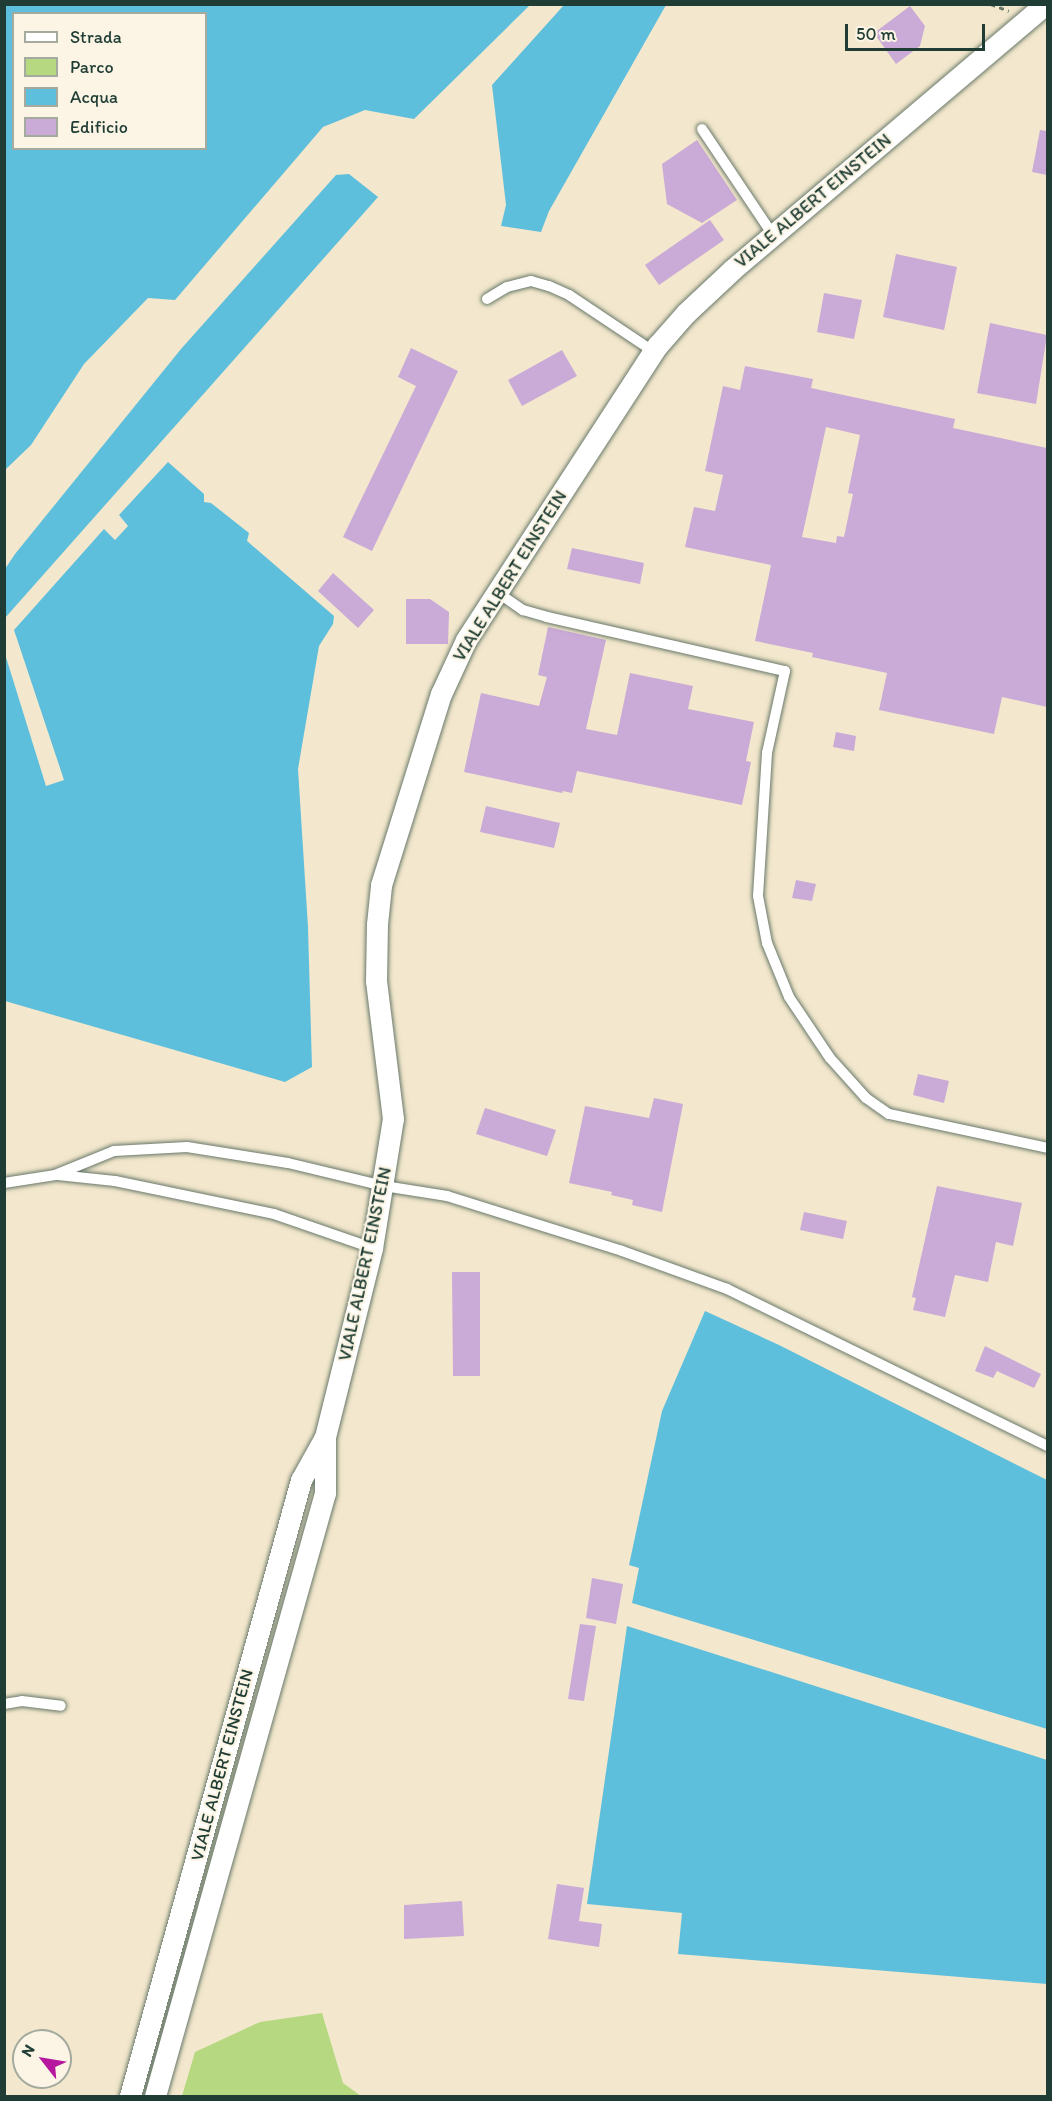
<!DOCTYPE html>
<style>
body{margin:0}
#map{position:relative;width:1052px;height:2101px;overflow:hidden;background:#f3e8cd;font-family:Itim,sans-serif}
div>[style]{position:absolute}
.green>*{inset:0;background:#b5d880}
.water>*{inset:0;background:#5ebfdc}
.building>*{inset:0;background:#caaad7}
.path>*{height:3px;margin-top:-1.5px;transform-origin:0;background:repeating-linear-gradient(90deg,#69796a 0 4.5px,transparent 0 9px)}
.roads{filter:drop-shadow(0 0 2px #69796a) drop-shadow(0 0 2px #69796a)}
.service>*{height:10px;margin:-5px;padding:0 5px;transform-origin:5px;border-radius:5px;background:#fff}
.minor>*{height:21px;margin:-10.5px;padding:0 10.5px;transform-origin:10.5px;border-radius:10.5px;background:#fff}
span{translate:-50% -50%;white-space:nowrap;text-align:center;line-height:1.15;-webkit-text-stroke:4.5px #fcf5e5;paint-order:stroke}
.street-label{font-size:18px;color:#1f3d34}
.frame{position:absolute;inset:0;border:6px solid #1f3d34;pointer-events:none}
.legend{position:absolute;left:12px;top:12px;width:195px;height:138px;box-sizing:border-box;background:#fcf5e5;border:2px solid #a4ab9e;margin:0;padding:8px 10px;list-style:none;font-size:18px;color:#1f3d34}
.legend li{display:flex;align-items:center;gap:12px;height:30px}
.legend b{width:30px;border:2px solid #a4ab9e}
.north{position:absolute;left:12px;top:2029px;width:60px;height:60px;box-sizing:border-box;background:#fcf5e5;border:2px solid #a4ab9e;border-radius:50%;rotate:301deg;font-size:16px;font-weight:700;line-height:24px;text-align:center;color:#1f3d34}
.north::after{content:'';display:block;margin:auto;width:21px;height:27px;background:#b5179e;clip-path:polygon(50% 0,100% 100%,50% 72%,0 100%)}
.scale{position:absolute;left:845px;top:24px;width:140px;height:27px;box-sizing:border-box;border:3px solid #1f3d34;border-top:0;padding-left:8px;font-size:18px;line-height:21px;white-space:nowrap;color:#1f3d34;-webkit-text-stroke:4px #fcf5e5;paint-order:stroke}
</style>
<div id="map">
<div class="green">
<div style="clip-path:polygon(322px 2013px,343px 2083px,361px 2096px,182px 2096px,195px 2052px,260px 2022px)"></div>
</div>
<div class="water">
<div style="clip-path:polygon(evenodd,5px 4px,530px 4px,530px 5px,414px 119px,365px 110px,323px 127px,175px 300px,148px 298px,84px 364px,31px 445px,5px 470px,5px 4px,14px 14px,206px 14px,206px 148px,14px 148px,14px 14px)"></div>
<div style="clip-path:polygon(564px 5px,666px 5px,549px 211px,541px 232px,501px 226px,506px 205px,492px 85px)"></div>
<div style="clip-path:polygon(349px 174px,378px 197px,5px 618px,5px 569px,15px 554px,181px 349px,336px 175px)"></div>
<div style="clip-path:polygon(168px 462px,204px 494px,204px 502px,211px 503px,249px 533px,247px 541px,334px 616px,333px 624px,319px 646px,298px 769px,308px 927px,312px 1067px,285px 1082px,5px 1001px,5px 654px,46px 786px,64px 780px,14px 630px,104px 529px,115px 540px,128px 526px,119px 515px)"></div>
<div style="clip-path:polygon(705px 1311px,779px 1345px,1047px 1480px,1047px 1729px,632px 1603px,639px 1568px,629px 1565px,662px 1411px)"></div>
<div style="clip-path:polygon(627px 1626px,1047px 1760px,1047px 1984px,678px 1954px,682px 1913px,587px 1904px)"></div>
</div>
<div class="building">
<div style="clip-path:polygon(910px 6px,925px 26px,920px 46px,896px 64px,874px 33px)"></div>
<div style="clip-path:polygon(1040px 130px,1047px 131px,1047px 175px,1032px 172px)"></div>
<div style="clip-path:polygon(697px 140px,737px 200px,702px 223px,667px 204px,662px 164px)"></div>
<div style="clip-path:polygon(710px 220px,724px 240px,659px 285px,645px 265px)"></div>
<div style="clip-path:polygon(896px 254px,957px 267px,944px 330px,883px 317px)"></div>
<div style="clip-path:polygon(824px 293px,862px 300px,854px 339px,817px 332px)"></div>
<div style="clip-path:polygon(990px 323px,1047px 335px,1036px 404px,977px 393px)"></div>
<div style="clip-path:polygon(411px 348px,458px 371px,372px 551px,343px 537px,416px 386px,398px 377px)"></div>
<div style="clip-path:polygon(562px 350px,577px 376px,522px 406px,508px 380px)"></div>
<div style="clip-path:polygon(evenodd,745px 366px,813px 379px,811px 388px,955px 419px,953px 428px,1047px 448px,1047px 707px,1002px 697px,994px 734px,879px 710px,887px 673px,812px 657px,813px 653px,755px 641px,771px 565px,685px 547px,694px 507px,715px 511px,723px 475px,705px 471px,723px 386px,740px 390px,745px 366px,826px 427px,860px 435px,848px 493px,853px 494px,844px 537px,837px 536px,836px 543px,802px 537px,826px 427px)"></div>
<div style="clip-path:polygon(572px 548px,644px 563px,640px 584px,567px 569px)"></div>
<div style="clip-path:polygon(333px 573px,374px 610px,358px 628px,318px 591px)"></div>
<div style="clip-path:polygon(406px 599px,430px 599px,449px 612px,448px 644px,406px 644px)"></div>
<div style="clip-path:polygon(548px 627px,606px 640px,586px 729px,617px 735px,630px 673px,693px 686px,688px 709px,754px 722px,746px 761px,751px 762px,742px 805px,577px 771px,572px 793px,563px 791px,562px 793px,464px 772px,481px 693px,539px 706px,547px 677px,538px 675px)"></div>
<div style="clip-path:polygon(836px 732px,856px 736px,854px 751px,833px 747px)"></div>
<div style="clip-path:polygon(486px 806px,560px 823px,554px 848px,480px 832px)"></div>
<div style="clip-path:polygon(796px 880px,816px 884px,812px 901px,792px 898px)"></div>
<div style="clip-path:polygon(918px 1074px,949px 1081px,944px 1103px,913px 1095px)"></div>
<div style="clip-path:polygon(654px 1098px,683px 1104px,662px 1212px,632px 1205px,633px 1200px,611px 1195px,612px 1192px,569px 1183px,585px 1106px,649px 1118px)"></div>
<div style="clip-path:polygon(485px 1108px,556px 1130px,547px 1156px,476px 1134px)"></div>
<div style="clip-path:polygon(937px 1186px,1022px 1203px,1013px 1246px,996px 1242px,988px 1282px,955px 1275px,945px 1317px,913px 1310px,916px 1298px,912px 1297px)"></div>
<div style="clip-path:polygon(804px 1212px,847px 1221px,843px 1239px,800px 1230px)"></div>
<div style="clip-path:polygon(452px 1272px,480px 1272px,480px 1376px,453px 1376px)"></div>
<div style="clip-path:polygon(985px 1346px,1041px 1374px,1034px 1388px,997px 1371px,993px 1378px,975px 1371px)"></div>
<div style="clip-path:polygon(592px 1578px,623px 1584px,616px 1624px,586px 1618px)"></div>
<div style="clip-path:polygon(580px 1624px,596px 1626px,584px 1701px,568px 1699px)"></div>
<div style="clip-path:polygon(557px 1884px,584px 1888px,579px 1921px,602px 1924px,599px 1947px,548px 1939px)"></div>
<div style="clip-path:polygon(462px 1901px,464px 1936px,404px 1939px,404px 1905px)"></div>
</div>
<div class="path">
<div style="left:991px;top:4px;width:19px;rotate:21deg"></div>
</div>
<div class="roads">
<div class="service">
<div style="left:702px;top:129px;width:128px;rotate:56.2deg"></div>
<div style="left:487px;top:299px;width:23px;rotate:-31deg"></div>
<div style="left:507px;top:287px;width:25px;rotate:-14deg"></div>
<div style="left:531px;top:281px;width:19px;rotate:16deg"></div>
<div style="left:549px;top:286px;width:22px;rotate:24deg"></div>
<div style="left:569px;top:295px;width:101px;rotate:33.7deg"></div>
<div style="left:497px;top:592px;width:32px;rotate:35deg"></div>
<div style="left:523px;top:610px;width:25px;rotate:16deg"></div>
<div style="left:547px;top:617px;width:244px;rotate:12.8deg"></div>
<div style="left:785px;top:671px;width:84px;rotate:102.4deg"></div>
<div style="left:767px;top:753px;width:143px;rotate:93.6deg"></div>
<div style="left:758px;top:896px;width:48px;rotate:79.2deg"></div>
<div style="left:767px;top:943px;width:58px;rotate:67.8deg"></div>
<div style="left:789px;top:997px;width:73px;rotate:56.1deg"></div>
<div style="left:830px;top:1058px;width:54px;rotate:48deg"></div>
<div style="left:866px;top:1098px;width:28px;rotate:35deg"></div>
<div style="left:889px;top:1114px;width:163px;rotate:12.1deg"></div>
<div style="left:58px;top:1175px;width:57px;rotate:6deg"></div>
<div style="left:115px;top:1181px;width:162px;rotate:11.7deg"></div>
<div style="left:274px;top:1214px;width:104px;rotate:19.1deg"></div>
<div style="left:4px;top:1183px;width:52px;rotate:-8.9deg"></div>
<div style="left:55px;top:1175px;width:64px;rotate:-22.1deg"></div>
<div style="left:114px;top:1151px;width:73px;rotate:-3.1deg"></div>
<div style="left:187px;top:1147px;width:102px;rotate:9deg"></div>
<div style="left:288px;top:1163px;width:99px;rotate:13.5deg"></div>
<div style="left:384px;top:1186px;width:64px;rotate:9deg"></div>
<div style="left:447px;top:1196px;width:183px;rotate:17.4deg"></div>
<div style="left:622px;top:1251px;width:112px;rotate:19.9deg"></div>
<div style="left:727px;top:1289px;width:357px;rotate:26.1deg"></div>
<div style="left:4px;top:1704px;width:18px;rotate:-9deg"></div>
<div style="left:22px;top:1701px;width:39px;rotate:7deg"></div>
</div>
<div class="minor">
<div style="left:130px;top:2096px;width:639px;rotate:-74.49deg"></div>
<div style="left:301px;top:1480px;width:49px;rotate:-60.8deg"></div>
<div style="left:155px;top:2096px;width:627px;rotate:-74.26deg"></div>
<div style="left:325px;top:1493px;width:56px;rotate:-90deg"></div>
<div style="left:325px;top:1437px;width:195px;rotate:-76deg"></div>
<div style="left:372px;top:1248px;width:131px;rotate:-80.8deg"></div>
<div style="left:393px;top:1119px;width:139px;rotate:-97deg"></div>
<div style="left:376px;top:981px;width:57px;rotate:-89deg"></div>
<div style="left:377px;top:924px;width:39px;rotate:-84deg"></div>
<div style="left:381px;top:885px;width:200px;rotate:-72.6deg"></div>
<div style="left:441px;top:694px;width:60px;rotate:-65.2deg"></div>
<div style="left:466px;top:640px;width:351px;rotate:-57deg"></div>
<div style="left:657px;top:346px;width:44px;rotate:-48.7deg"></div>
<div style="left:686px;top:313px;width:64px;rotate:-43.1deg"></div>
<div style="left:733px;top:269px;width:409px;rotate:-40.3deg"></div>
</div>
</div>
<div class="street-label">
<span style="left:813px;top:201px;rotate:-40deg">VIALE ALBERT EINSTEIN</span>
<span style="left:510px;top:576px;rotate:-58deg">VIALE ALBERT EINSTEIN</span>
<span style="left:365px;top:1264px;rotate:-78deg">VIALE ALBERT EINSTEIN</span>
<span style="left:222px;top:1765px;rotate:-75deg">VIALE ALBERT EINSTEIN</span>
</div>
<div class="frame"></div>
<ul class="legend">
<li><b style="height:8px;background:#fff"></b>Strada</li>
<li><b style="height:16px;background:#b5d880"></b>Parco</li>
<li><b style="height:16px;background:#5ebfdc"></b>Acqua</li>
<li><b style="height:16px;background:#caaad7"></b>Edificio</li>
</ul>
<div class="north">N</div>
<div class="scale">50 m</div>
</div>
